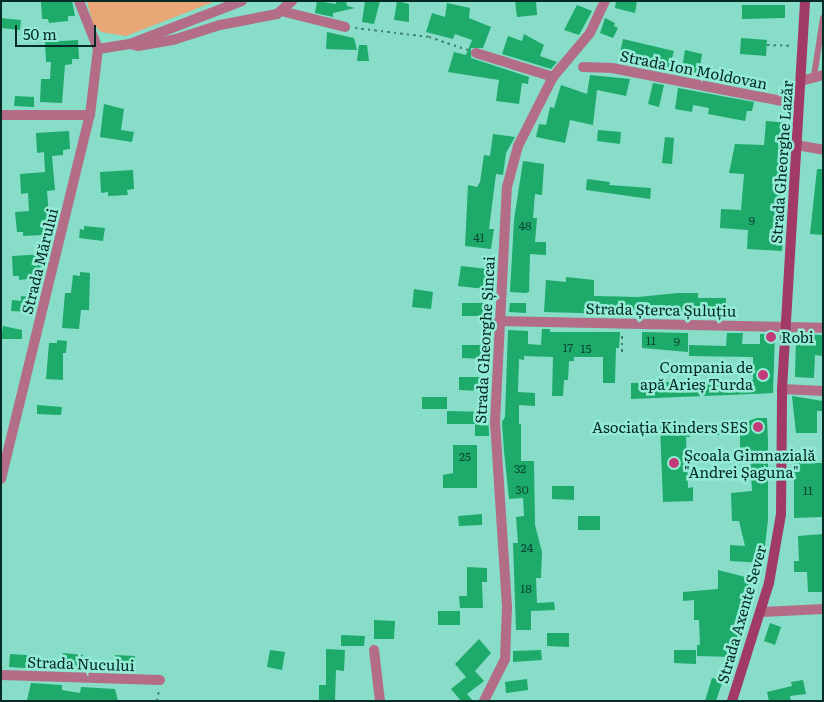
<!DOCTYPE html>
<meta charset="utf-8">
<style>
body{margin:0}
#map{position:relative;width:824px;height:702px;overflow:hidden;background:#87ddc8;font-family:Literata,serif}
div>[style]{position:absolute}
.green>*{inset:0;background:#e9a676}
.building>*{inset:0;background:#1daa6a}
.path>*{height:2px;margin-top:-1px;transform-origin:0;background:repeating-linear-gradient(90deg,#438173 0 2.5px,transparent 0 6.5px)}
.service>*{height:6px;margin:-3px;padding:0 3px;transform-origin:3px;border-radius:3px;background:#b36d87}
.minor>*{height:10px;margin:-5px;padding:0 5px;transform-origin:5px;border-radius:5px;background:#b36d87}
.secondary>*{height:10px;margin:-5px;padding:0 5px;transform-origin:5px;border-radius:5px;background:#a13b66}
.dots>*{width:14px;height:14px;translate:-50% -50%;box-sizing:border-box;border:2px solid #94ebd5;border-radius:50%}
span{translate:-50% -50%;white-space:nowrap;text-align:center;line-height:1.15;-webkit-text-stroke:5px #94ebd5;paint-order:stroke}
.number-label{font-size:12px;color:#0a4a35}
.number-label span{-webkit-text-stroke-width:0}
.street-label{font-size:15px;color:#032a23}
.poi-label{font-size:15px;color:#032a23}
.left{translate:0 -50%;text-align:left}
.right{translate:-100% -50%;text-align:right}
.frame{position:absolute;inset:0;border:2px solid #032a23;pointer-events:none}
.scale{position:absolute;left:15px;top:25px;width:81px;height:22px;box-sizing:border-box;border:2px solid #032a23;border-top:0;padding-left:6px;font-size:15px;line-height:18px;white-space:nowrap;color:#032a23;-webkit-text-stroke:4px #94ebd5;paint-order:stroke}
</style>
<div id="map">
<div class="green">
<div style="clip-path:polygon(87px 1px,216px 1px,126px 36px,101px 32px,93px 24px)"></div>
</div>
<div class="building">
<div style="clip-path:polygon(41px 1px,72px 1px,75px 16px,68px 16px,68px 21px,49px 23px,48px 19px,42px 19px)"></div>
<div style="clip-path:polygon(317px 1px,336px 4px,336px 1px,346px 1px,347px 6px,355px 8px,333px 13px,333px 17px,315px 13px)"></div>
<div style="clip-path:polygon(365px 1px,380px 1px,374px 24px,362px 22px)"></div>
<div style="clip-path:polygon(397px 1px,409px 4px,409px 22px,394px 20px)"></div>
<div style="clip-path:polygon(515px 1px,536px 1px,537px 15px,517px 17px)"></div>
<div style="clip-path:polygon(616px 1px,637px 1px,635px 13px,615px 8px)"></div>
<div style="clip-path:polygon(447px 3px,470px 8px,469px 18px,491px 27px,483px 48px,471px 48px,471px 58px,529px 77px,528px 84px,522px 83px,519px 104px,496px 101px,499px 80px,448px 72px,454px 52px,466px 55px,472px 40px,455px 34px,453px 39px,426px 32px,432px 13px,445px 17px)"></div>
<div style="clip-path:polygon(577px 5px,592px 11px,579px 35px,564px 30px)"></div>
<div style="clip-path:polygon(742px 5px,785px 5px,785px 18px,742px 19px)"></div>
<div style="clip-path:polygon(1px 18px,21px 20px,20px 30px,1px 28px)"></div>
<div style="clip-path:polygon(605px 18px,615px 23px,614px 26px,618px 28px,613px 38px,600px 33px)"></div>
<div style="clip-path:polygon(327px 32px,354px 38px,357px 50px,326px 49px)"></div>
<div style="clip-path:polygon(524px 34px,544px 45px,540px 56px,557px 62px,551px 69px,502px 54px,508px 36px,522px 41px)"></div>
<div style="clip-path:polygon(741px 38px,767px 40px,766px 56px,740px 54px)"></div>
<div style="clip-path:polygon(623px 39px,674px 51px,668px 72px,618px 62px)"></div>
<div style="clip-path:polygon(78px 40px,79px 59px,72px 59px,72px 64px,65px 65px,62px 103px,40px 102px,41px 79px,50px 79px,51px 62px,46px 62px,45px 42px)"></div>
<div style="clip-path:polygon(359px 45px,367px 45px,369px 61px,357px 61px)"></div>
<div style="clip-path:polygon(685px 50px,702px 54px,700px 67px,718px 71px,717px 81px,681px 74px)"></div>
<div style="clip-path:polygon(590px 75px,630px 79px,626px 96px,597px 90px,593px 125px,570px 120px,565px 143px,536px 137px,539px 124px,546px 125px,550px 107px,554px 108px,561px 85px,587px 94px)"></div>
<div style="clip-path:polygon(653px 83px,664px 85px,659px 107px,648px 104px)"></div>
<div style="clip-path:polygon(678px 88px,754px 102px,752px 111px,747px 111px,745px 121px,708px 114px,709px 108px,693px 105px,692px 112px,675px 109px)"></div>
<div style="clip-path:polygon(15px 96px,34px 97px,34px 107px,14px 106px)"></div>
<div style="clip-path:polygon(104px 104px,124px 109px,121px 130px,134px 132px,132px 142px,100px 137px)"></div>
<div style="clip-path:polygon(766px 121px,788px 123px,782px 251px,747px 249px,748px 230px,720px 228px,721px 209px,741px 210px,744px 174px,729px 173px,735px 144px,764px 145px)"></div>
<div style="clip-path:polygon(598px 130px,621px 132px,620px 144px,597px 141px)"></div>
<div style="clip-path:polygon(69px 131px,70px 149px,63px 150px,63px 155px,52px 156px,55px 190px,47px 191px,50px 229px,43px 229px,43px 235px,23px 236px,23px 232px,17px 232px,15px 212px,29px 211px,28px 193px,21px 194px,20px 174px,45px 172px,44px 152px,37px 153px,36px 133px)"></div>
<div style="clip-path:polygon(493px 134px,515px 137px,506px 153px,503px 175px,496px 174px,489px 229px,494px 229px,491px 249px,465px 246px,468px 185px,477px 187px,480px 182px,484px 155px,490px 156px)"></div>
<div style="clip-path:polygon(665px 137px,674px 138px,672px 164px,662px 163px)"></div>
<div style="clip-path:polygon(523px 161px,544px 164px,542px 195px,535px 194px,533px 218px,537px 218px,535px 242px,546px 242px,546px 255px,530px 254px,529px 292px,526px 293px,510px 292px,514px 220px)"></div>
<div style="clip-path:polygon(817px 169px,823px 169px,823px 235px,810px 234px)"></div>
<div style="clip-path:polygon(133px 170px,134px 189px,127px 190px,128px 195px,108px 196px,108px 192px,101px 193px,100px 172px)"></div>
<div style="clip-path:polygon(587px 179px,610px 182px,609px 185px,651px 188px,650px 199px,586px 190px)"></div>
<div style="clip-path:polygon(84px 226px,105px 228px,103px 241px,79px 238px,80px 229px,84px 230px)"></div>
<div style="clip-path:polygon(45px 254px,46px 267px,44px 273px,39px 273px,39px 278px,19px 280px,19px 276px,13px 276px,12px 256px)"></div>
<div style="clip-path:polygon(461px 266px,487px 269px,485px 289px,458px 286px)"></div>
<div style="clip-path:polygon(80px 272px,90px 273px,89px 310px,81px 310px,79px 329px,62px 328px,65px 293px,71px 293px,73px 275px,80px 276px)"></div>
<div style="clip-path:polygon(566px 277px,594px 280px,594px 296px,638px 297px,678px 293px,698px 293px,698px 298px,726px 298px,726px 317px,544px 312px,546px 280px,566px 282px)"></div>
<div style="clip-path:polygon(414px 289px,433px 292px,431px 309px,412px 307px)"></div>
<div style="clip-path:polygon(21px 296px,30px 297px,29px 312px,11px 311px,12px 300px,21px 301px)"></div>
<div style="clip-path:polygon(462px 303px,484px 303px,484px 316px,462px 316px)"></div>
<div style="clip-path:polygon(510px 303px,526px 303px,526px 313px,509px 312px)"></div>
<div style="clip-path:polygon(3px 326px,22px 330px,22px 339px,1px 339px)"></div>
<div style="clip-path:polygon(542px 329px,550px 329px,550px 332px,620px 332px,619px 348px,616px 348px,615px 383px,603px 383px,603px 357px,574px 357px,574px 361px,569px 361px,568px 380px,564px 380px,563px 396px,552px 396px,553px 357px,524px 356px,524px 360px,519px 359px,518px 392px,535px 393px,535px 406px,519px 405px,519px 424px,521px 424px,521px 461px,534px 461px,535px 525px,542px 552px,541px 578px,536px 578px,537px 603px,554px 602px,555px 610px,531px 611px,531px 630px,516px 630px,513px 543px,518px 543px,516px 517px,524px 516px,523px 498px,509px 499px,504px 451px,502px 422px,505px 417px,508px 330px,528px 331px,528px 344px,541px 345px)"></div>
<div style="clip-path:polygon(642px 332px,688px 333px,688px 352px,642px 348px)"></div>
<div style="clip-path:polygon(727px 333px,743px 333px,742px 344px,760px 344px,760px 334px,775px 334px,773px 393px,631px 399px,631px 383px,753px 380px,753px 357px,689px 356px,689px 345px,726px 346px)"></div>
<div style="clip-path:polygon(796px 334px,823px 335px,823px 356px,815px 355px,814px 378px,795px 377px)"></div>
<div style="clip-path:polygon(57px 340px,67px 341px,66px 353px,63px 353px,63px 380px,46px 379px,49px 343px,57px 343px)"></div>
<div style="clip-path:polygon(462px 345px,484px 345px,484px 359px,462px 358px)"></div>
<div style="clip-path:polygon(459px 377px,481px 377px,481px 391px,459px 390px)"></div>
<div style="clip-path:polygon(792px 396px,823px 401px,823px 411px,817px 411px,817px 433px,796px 433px)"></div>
<div style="clip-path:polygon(422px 397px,447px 397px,447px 409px,422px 409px)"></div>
<div style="clip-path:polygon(37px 405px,62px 407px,61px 415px,37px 414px)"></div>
<div style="clip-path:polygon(447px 411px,488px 412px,489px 436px,475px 436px,475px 424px,447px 424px)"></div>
<div style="clip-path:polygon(757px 418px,767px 418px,768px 441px,768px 520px,763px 563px,730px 561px,730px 545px,745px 546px,739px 521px,732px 521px,731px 493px,752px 491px,750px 456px,740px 456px,740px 435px,709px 435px,709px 424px,739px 424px)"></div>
<div style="clip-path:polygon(689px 425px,690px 437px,686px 437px,688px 488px,693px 487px,693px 501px,663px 502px,660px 426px)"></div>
<div style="clip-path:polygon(453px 445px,477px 445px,477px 488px,443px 488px,443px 475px,453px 473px)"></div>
<div style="clip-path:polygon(794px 452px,806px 452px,806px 463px,823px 463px,823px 517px,794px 518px)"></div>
<div style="clip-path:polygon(552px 486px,574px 486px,574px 500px,552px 499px)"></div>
<div style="clip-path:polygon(482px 514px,482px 525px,459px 526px,458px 516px)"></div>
<div style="clip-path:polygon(578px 516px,600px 516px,600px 530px,578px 530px)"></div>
<div style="clip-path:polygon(823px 534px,823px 592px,808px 592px,807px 572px,794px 572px,794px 561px,799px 561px,798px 536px)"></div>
<div style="clip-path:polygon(467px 567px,487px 568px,487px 582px,482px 582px,483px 608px,460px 608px,459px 596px,467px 596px)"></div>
<div style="clip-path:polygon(718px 570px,757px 580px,753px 597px,749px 597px,749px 620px,742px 620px,739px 638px,733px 638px,732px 657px,697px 656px,697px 645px,700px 645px,699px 620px,694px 620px,694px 600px,683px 601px,683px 592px,718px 589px)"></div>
<div style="clip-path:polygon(438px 611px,460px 611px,460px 625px,438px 625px)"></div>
<div style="clip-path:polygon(374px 620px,395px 621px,394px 639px,374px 639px)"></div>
<div style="clip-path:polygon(770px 623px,781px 627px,775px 645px,764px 641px)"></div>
<div style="clip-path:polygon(547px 633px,569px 633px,569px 647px,547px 646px)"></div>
<div style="clip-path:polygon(341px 635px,365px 636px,364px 646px,341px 646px)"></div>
<div style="clip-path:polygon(479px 639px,491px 653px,475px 671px,484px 681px,467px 694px,473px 701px,461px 701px,451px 689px,466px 677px,455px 664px)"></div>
<div style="clip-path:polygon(326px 649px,345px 650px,344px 671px,336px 670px,335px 701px,319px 701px,319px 685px,326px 685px)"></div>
<div style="clip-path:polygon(270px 650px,285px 652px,282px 670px,267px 667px)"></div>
<div style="clip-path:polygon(541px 650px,542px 660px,513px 662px,513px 651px)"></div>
<div style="clip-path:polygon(674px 650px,696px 650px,696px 664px,674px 663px)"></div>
<div style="clip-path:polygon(63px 653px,83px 655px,80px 671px,61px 669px)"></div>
<div style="clip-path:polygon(10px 654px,27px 655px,26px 668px,9px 667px)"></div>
<div style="clip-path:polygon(115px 655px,135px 656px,132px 672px,114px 671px)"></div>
<div style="clip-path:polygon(712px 678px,723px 680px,716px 701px,705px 701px)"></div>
<div style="clip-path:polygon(527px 679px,528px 690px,506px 693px,505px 682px)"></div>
<div style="clip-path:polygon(803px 680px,806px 694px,790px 696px,791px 701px,769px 701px,767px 692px,792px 686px,791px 682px)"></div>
<div style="clip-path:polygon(31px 683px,62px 685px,62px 690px,80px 693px,81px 687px,115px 689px,118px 701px,27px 700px)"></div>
</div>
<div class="path">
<div style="left:355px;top:28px;width:75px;rotate:6.9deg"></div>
<div style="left:429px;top:37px;width:41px;rotate:18.4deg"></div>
<div style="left:767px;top:45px;width:25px;rotate:2deg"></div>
<div style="left:622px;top:352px;width:19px;rotate:-90deg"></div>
<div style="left:157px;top:701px;width:11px;rotate:-80deg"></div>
</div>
<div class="service">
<div style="left:814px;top:76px;width:59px;rotate:-81.2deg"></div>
</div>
<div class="minor">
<div style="left:79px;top:1px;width:52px;rotate:68.4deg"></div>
<div style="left:281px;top:11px;width:66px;rotate:14deg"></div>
<div style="left:130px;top:44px;width:8px;rotate:14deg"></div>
<div style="left:138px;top:46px;width:36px;rotate:-10deg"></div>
<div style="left:173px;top:40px;width:49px;rotate:-17.7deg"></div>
<div style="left:220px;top:25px;width:58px;rotate:-10.9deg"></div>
<div style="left:277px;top:14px;width:20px;rotate:-41deg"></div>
<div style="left:98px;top:49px;width:32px;rotate:-9deg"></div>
<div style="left:130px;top:44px;width:120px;rotate:-21deg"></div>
<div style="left:476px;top:53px;width:81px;rotate:17.3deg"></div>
<div style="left:583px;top:67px;width:29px;rotate:2deg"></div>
<div style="left:612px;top:68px;width:189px;rotate:11deg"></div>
<div style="left:801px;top:81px;width:23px;rotate:-15deg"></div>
<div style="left:1px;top:115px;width:89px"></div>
<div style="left:796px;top:145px;width:27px;rotate:10deg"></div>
<div style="left:499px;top:321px;width:324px;rotate:1.2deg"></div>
<div style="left:782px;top:389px;width:41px;rotate:2.8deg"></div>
<div style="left:1px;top:479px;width:375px;rotate:-76.3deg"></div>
<div style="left:90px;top:115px;width:66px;rotate:-83.1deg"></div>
<div style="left:760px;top:612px;width:63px;rotate:-2.7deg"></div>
<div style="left:374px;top:650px;width:51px;rotate:83.3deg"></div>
<div style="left:1px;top:675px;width:159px;rotate:1.8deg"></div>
<div style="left:484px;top:701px;width:47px;rotate:-63.4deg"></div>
<div style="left:505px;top:659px;width:52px;rotate:-87.8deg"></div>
<div style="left:507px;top:607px;width:185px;rotate:-93.7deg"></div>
<div style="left:495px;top:422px;width:235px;rotate:-87.1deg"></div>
<div style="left:507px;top:187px;width:42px;rotate:-75deg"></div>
<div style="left:518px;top:146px;width:77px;rotate:-63.1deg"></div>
<div style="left:553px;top:77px;width:57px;rotate:-49.9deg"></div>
<div style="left:590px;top:33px;width:35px;rotate:-65deg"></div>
</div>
<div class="secondary">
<div style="left:732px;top:701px;width:124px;rotate:-72.6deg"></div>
<div style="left:769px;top:583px;width:70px;rotate:-80.1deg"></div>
<div style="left:781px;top:514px;width:125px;rotate:-89.5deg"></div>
<div style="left:782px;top:389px;width:389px;rotate:-86.6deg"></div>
</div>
<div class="dots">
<div style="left:771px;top:337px;background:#c23b78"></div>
<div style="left:763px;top:375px;background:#c23b78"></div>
<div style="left:758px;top:427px;background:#c23b78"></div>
<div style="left:674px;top:463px;background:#c23b78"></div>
</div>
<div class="number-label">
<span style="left:752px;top:221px">9</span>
<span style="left:525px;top:226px">48</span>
<span style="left:479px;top:238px">41</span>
<span style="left:651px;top:341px">11</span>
<span style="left:677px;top:342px">9</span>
<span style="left:568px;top:348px">17</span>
<span style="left:586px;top:349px">15</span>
<span style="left:465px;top:457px">25</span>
<span style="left:520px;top:469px">32</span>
<span style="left:522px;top:490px">30</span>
<span style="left:808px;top:491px">11</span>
<span style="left:527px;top:548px">24</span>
<span style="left:526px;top:589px">18</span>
</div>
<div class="street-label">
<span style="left:694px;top:69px;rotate:11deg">Strada Ion Moldovan</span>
<span style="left:781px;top:162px;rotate:-86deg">Strada Gheorghe Lazăr</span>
<span style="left:39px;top:261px;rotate:-76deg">Strada Mărului</span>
<span style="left:661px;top:309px;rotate:1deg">Strada Șterca Șuluțiu</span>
<span style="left:484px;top:340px;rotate:-87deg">Strada Gheorghe Șincai</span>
<span style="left:741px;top:614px;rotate:-74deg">Strada Axente Sever</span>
<span style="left:81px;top:663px;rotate:2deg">Strada Nucului</span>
</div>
<div class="poi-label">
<span class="left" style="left:781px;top:337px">Robi</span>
<span class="right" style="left:753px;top:375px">Compania de<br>apă Arieș Turda</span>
<span class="right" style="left:748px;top:427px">Asociația Kinders SES</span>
<span class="left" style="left:684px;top:463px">Școala Gimnazială<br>"Andrei Șaguna"</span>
</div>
<div class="frame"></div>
<div class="scale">50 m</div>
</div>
